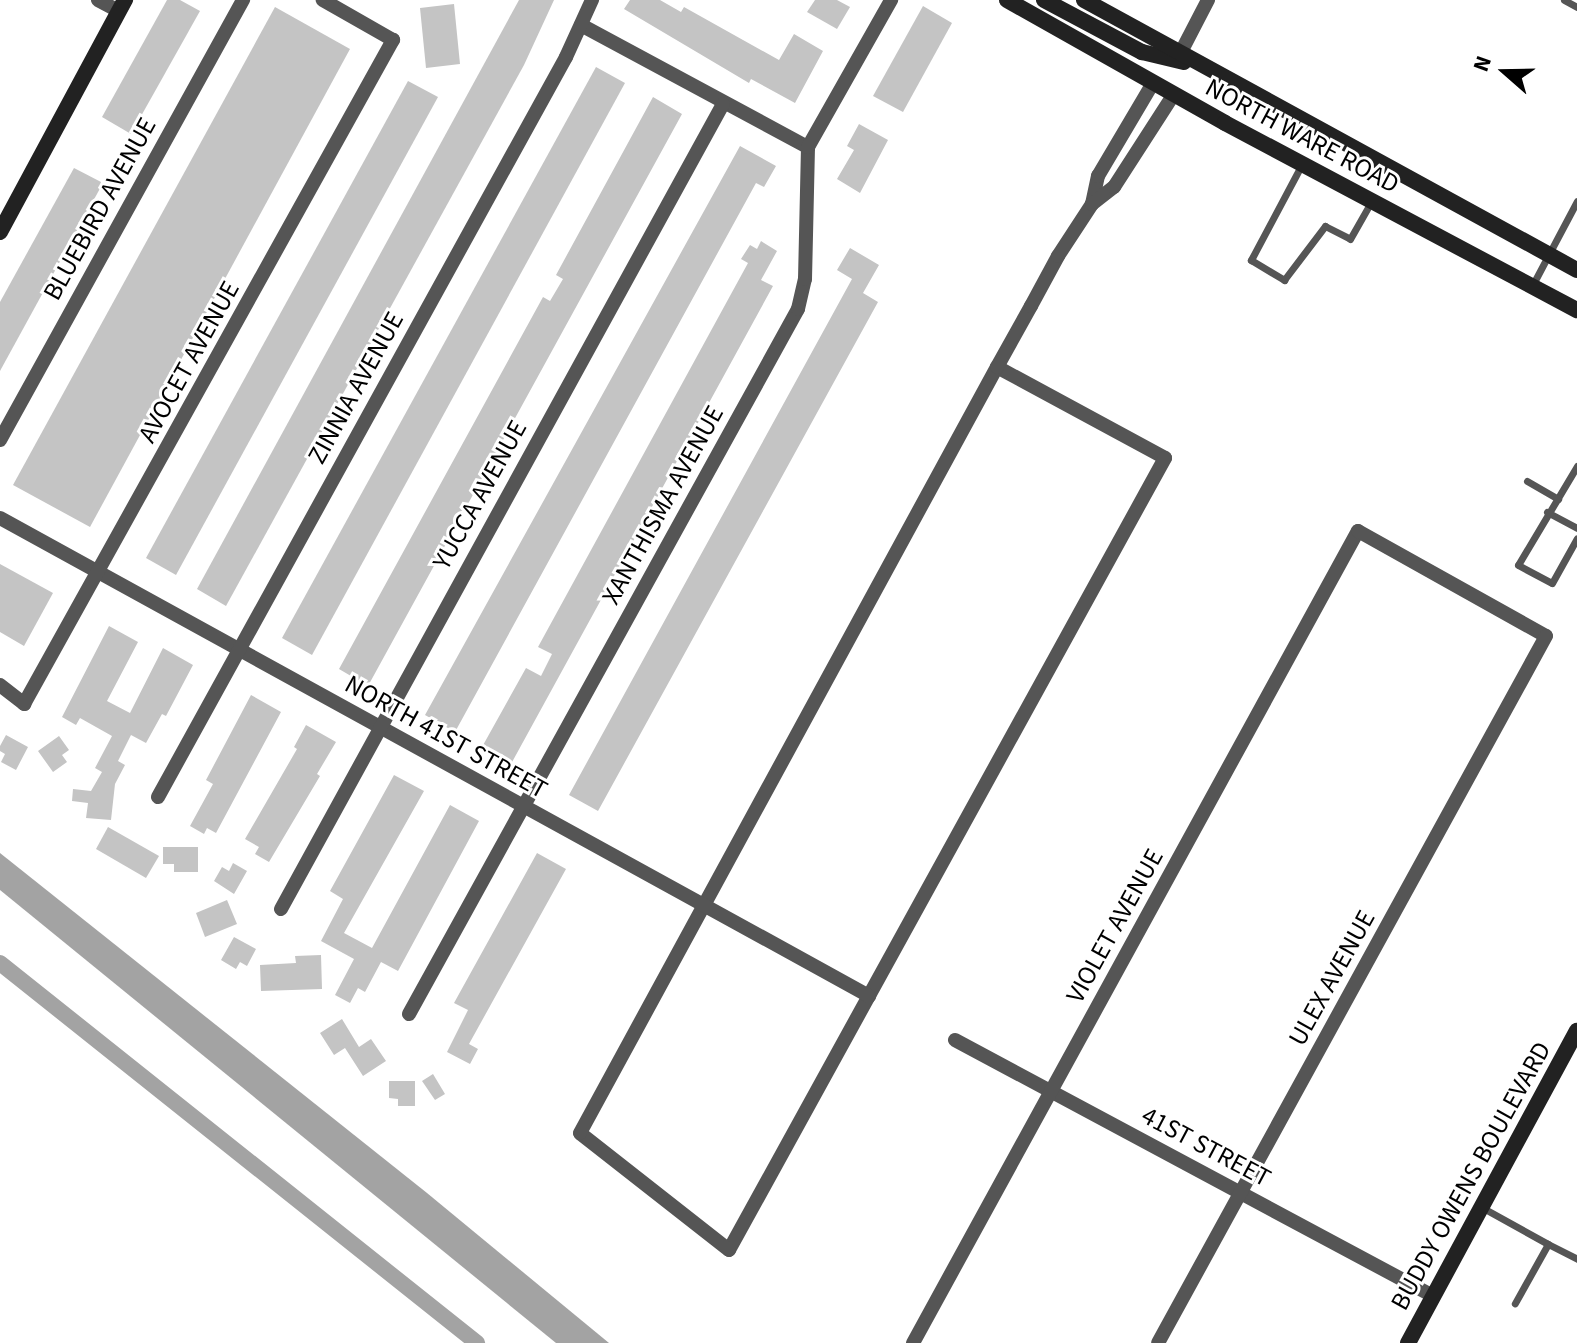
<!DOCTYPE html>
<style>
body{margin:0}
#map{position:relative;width:1577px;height:1343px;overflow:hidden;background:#fff;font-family:"Source Sans 3",sans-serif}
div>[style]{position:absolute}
.water>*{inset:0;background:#a3a3a3}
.canal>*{height:16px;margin:-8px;padding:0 8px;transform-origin:8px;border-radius:8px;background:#a3a3a3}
.building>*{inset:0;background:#c4c4c4}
.lane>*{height:7px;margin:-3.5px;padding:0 3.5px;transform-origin:3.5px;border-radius:3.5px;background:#555}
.street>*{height:14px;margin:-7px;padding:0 7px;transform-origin:7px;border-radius:7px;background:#555}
.secondary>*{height:16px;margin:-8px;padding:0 8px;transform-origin:8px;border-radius:8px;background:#222}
span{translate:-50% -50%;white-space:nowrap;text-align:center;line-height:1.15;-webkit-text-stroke:6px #fff;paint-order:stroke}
.street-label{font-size:26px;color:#000}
.north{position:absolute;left:1465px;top:32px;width:80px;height:80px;-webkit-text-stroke:6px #fff;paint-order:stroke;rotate:290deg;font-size:22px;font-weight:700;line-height:32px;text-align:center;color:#000}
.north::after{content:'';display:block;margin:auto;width:28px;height:36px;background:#000;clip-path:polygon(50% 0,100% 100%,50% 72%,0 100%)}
</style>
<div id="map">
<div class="water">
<div style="clip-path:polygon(0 853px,427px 1193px,609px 1343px,556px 1343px,0 890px)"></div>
</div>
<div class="canal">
<div style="left:0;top:963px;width:610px;rotate:38.54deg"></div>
</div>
<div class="building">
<div style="clip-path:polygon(167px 0,180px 0,200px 11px,131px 134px,102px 117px)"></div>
<div style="clip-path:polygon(519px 0,554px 0,524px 65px,226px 606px,197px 589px)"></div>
<div style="clip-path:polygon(630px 0,660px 0,681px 12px,684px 7px,779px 60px,794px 34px,823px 51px,795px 103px,751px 79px,749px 83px,624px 9px)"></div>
<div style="clip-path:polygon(815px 0,837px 0,850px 7px,837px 29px,807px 12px)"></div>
<div style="clip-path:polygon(454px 4px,460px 64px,426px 68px,420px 8px)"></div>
<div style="clip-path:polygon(923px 6px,952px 23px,903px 112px,873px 96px)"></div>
<div style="clip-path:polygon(275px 7px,350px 49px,90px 527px,13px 485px)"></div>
<div style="clip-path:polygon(596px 67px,625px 83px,312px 655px,282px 638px)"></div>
<div style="clip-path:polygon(408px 81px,438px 97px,176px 575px,146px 558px)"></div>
<div style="clip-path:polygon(653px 97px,682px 114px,368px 686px,339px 669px,543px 297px,550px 301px,563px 279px,556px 275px)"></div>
<div style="clip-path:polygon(859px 124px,888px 140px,860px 193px,837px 179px,854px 150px,847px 146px)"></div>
<div style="clip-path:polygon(740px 146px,776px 166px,764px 187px,756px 183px,455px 732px,425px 715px)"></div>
<div style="clip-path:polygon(74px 168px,103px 183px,0 371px,0 302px)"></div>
<div style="clip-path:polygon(761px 241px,777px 251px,761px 280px,773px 286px,511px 764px,482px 747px,526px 668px,541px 676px,552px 654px,538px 647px,748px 263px,741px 259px,750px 245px,757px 249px)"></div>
<div style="clip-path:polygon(850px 248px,879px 265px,863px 293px,878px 302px,598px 811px,569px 795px,852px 279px,837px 270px)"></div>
<div style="clip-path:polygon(0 564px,53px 593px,24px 646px,0 632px)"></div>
<div style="clip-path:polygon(109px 626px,138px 642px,107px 701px,130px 713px,163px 648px,193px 665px,166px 716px,162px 714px,146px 743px,131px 735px,118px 761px,125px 765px,115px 784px,111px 820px,86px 818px,88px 803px,72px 801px,73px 789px,91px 791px,102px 772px,95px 768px,112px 736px,80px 718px,76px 725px,62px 717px)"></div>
<div style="clip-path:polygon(251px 695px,281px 712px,216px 833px,207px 828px,204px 834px,190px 826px,213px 784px,206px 780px)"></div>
<div style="clip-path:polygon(306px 725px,336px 742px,317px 774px,320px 776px,269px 862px,255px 854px,259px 847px,245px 839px,297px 749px,294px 747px)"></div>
<div style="clip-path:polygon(6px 735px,28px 747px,16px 770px,1px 762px,5px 754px,0 751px,0 746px)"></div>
<div style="clip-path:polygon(59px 736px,69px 750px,62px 755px,67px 762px,53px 772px,38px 751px)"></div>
<div style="clip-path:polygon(394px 775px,424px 791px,344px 933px,372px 948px,450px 805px,479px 821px,398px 971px,381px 962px,365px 992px,358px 988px,350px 1003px,335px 995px,354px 959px,321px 941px,343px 899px,330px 891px)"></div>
<div style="clip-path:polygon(108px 827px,159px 856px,146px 878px,96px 849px)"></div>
<div style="clip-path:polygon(163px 847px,198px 847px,198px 872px,174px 872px,174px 864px,163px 864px)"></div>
<div style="clip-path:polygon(537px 853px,566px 869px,469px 1044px,478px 1049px,470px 1064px,447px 1052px,468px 1010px,454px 1003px)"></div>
<div style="clip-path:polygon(233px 863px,247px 871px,234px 894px,214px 881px,222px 867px,229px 871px)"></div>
<div style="clip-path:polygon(227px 900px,237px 924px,205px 937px,196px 913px)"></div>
<div style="clip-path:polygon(234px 937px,256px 949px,247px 966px,240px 962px,236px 969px,221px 960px)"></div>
<div style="clip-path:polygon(321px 955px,322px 989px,261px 991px,260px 965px,296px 963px,295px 956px)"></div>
<div style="clip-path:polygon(342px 1019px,359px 1047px,371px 1039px,386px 1061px,363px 1076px,345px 1048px,334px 1055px,320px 1033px)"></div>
<div style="clip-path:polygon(433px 1074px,445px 1094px,435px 1100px,422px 1081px)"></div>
<div style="clip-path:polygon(389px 1081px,415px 1081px,415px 1106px,398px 1106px,398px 1099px,389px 1098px)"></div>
</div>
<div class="lane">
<div style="left:1564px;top:0;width:15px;rotate:28deg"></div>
<div style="left:1302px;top:164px;width:109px;rotate:118deg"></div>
<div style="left:1251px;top:260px;width:39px;rotate:31deg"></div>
<div style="left:1284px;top:280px;width:68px;rotate:-52.8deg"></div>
<div style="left:1325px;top:226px;width:28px;rotate:27deg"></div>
<div style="left:1350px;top:239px;width:43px;rotate:-60.4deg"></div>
<div style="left:1532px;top:286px;width:96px;rotate:-62.1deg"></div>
<div style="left:1577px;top:466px;width:115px;rotate:120.8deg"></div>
<div style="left:1518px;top:565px;width:38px;rotate:28deg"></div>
<div style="left:1552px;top:583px;width:51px;rotate:-60.9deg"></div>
<div style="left:1527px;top:481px;width:36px;rotate:30deg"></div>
<div style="left:1547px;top:512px;width:34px;rotate:28deg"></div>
<div style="left:1483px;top:1208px;width:74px;rotate:29deg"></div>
<div style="left:1548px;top:1244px;width:68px;rotate:119.2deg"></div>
<div style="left:1548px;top:1244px;width:33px;rotate:27deg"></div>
</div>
<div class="street">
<div style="left:98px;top:0;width:24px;rotate:28deg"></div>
<div style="left:581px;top:25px;width:258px;rotate:28.3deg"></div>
<div style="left:1180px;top:54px;width:61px;rotate:-62.6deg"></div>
<div style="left:1092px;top:204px;width:29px;rotate:-78deg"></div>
<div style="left:1098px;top:176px;width:108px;rotate:-59.4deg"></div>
<div style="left:997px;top:367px;width:191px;rotate:28.4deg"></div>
<div style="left:1165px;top:458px;width:904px;rotate:118.83deg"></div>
<div style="left:729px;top:1250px;width:189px;rotate:-141.9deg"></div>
<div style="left:580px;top:1133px;width:872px;rotate:-61.44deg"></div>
<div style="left:997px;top:367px;width:70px;rotate:-60.9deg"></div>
<div style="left:1031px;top:306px;width:57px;rotate:-61.6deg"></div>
<div style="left:1058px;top:256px;width:62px;rotate:-56.8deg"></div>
<div style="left:1092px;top:204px;width:28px;rotate:-38deg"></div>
<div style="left:1114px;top:187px;width:111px;rotate:-57.2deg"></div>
<div style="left:0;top:440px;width:503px;rotate:-61.09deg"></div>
<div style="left:0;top:518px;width:992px;rotate:28.81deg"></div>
<div style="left:0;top:685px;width:31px;rotate:38deg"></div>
<div style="left:24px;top:704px;width:760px;rotate:-60.94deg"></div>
<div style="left:393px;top:40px;width:81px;rotate:-150.3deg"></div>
<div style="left:158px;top:797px;width:845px;rotate:-61.13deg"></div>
<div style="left:566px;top:57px;width:63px;rotate:-65.5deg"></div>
<div style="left:281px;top:909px;width:918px;rotate:-61.23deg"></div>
<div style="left:409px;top:1014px;width:805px;rotate:-61.11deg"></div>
<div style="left:798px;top:309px;width:31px;rotate:-77deg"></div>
<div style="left:805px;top:279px;width:132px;rotate:-88.7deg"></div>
<div style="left:808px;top:147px;width:169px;rotate:-60.5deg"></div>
<div style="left:955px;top:1040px;width:542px;rotate:28.17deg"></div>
<div style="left:913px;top:1343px;width:926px;rotate:-61.28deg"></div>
<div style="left:1358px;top:531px;width:215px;rotate:29.2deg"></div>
<div style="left:1546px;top:636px;width:806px;rotate:118.76deg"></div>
</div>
<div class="secondary">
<div style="left:1007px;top:0;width:250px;rotate:29.4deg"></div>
<div style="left:1225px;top:123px;width:399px;rotate:28deg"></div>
<div style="left:1044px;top:0;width:111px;rotate:28deg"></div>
<div style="left:1142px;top:52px;width:43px;rotate:13.4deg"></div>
<div style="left:1084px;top:0;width:562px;rotate:28.71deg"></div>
<div style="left:0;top:232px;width:264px;rotate:-61.7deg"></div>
<div style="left:1408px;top:1343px;width:355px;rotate:-61.6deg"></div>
</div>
<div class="street-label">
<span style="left:1302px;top:136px;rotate:28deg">NORTH WARE ROAD</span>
<span style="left:100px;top:209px;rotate:-61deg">BLUEBIRD AVENUE</span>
<span style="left:189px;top:362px;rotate:-61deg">AVOCET AVENUE</span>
<span style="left:356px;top:388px;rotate:-61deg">ZINNIA AVENUE</span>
<span style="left:480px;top:495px;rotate:-61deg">YUCCA AVENUE</span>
<span style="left:663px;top:505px;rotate:-61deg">XANTHISMA AVENUE</span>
<span style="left:446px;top:737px;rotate:29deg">NORTH 41ST STREET</span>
<span style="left:1115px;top:926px;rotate:-61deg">VIOLET AVENUE</span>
<span style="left:1332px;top:978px;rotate:-61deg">ULEX AVENUE</span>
<span style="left:1206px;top:1147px;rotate:28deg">41ST STREET</span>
<span style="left:1471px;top:1176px;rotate:-61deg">BUDDY OWENS BOULEVARD</span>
</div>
<div class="north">N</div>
</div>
